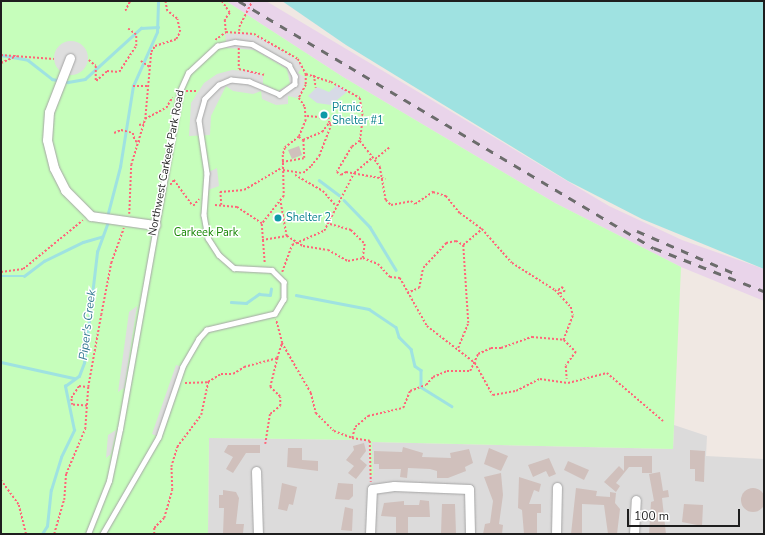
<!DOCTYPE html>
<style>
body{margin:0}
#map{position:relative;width:765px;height:535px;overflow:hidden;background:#f0e8e3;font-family:"Nunito Sans",sans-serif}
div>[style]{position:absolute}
.residential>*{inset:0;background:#dcdbdb}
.industrial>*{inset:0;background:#e9d4ea}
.park>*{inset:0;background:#c6febb}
.parking>*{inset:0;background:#dedede}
.round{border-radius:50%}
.plaza>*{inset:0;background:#d7dae6}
.water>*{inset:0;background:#9fe2e1}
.stream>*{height:2.5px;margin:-1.25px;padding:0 1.25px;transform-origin:1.25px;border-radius:1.25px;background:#9fe2e1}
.building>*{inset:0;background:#d0c0bc}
.path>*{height:1.5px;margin-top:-0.75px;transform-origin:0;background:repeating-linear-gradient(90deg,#ff6579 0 2px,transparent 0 4px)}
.roads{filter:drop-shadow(0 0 1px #a5a5a5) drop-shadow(0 0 1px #a5a5a5)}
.service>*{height:4.5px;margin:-2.25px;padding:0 2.25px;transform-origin:2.25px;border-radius:2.25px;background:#fff}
.minor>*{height:9px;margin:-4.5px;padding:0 4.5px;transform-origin:4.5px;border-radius:4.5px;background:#fff}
.rail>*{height:2.5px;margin-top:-1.25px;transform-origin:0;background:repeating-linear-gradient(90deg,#6c6c6c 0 8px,transparent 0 16px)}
.path-bridge>*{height:1.5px;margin-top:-0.75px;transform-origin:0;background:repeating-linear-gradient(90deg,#ff6579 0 2px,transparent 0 4px)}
.dots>*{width:11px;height:11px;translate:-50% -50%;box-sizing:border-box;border:2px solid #fff;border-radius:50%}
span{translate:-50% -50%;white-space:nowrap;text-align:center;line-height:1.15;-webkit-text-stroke:3px #fff;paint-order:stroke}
.culture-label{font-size:11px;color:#0d838f}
.left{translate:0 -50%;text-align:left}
.street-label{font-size:11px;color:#1e1e1e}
.park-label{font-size:11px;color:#158602}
.water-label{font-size:12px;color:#387c95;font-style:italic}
.frame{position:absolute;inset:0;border:2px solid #1e1e1e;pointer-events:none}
.scale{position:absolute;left:627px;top:509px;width:113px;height:18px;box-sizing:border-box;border:2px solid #1e1e1e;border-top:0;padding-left:5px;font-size:12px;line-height:14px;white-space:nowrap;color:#1e1e1e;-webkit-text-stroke:3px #fff;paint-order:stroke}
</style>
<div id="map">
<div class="residential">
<div style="clip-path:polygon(674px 425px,707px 436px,706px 456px,764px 459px,764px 534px,208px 534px,209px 438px,364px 440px,369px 441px,370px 476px,372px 442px,673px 449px)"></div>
</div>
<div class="industrial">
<div style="clip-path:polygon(226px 1px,266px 1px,609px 206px,682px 240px,764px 269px,764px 301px,681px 267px,555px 203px,343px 77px)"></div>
</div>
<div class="park">
<div style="clip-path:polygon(1px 1px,226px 1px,343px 77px,555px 203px,681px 267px,673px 449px,372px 442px,373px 476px,370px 476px,369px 442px,364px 440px,209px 438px,208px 534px,1px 534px)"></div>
</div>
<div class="parking">
<div style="clip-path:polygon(246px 33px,261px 38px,297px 60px,302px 67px,298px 73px,305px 77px,303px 90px,297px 98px,288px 96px,288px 104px,276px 105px,262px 99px,261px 91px,253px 94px,233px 91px,226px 86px,211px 116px,210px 135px,189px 136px,191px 103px,204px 83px,217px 74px,232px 70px,252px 71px,263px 76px,263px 84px,278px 91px,290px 84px,287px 69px,255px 50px,227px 48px,225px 34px)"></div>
<div class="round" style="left:54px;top:41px;width:34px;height:34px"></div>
<div style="clip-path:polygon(217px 168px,219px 186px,208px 190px,207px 173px)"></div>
<div style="clip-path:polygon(137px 306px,124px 388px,118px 392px,129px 312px)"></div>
<div style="clip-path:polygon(176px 365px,183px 367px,159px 437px,152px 434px)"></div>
<div style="clip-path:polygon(116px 430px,111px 454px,106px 458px,108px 435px)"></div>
</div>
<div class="plaza">
<div style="clip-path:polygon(337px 85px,348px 91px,331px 105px,317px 103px,308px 96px,317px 87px,329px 92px)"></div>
</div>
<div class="water">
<div style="clip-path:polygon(282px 1px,764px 1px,764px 269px,642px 219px,568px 181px,346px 45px)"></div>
</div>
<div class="stream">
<div style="left:1px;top:55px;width:27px;rotate:10deg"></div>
<div style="left:28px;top:60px;width:31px;rotate:38deg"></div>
<div style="left:52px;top:79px;width:16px;rotate:11deg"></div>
<div style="left:68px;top:82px;width:17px;rotate:-10deg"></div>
<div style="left:85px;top:79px;width:76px;rotate:-42.3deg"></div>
<div style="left:141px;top:28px;width:17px;rotate:-3deg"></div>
<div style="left:319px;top:180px;width:25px;rotate:37deg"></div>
<div style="left:344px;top:200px;width:37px;rotate:46deg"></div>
<div style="left:370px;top:227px;width:50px;rotate:58.8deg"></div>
<div style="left:108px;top:213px;width:48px;rotate:-75.4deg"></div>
<div style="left:120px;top:167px;width:82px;rotate:-80.9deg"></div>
<div style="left:133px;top:86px;width:59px;rotate:-66deg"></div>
<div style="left:157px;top:32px;width:31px;rotate:-88deg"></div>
<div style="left:1px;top:276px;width:23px"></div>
<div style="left:24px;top:276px;width:25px;rotate:-37deg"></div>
<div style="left:44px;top:261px;width:43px;rotate:-26deg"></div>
<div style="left:83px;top:242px;width:19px;rotate:-16deg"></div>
<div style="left:296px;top:295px;width:74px;rotate:10.9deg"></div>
<div style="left:369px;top:309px;width:32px;rotate:34deg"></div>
<div style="left:396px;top:327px;width:10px;rotate:73deg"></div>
<div style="left:399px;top:337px;width:17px;rotate:45deg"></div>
<div style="left:411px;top:349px;width:17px;rotate:77deg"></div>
<div style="left:415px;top:366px;width:7px;rotate:34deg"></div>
<div style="left:421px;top:370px;width:17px;rotate:90deg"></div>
<div style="left:421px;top:387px;width:36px;rotate:32deg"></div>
<div style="left:231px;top:302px;width:15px;rotate:4deg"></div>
<div style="left:246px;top:303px;width:16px;rotate:-35deg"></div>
<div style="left:259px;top:294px;width:11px;rotate:5deg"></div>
<div style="left:270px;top:295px;width:6px;rotate:-81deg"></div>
<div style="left:1px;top:362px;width:75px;rotate:12.4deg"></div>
<div style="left:42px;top:534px;width:9px;rotate:-58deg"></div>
<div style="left:47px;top:526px;width:36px;rotate:-84deg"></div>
<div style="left:51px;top:490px;width:34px;rotate:-73deg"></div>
<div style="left:61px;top:457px;width:30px;rotate:-64deg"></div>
<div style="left:74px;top:430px;width:45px;rotate:-101.6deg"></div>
<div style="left:65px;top:386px;width:17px;rotate:-36deg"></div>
<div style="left:79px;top:376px;width:14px;rotate:-69deg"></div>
<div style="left:84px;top:363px;width:112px;rotate:-83.3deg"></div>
<div style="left:97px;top:252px;width:30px;rotate:-70deg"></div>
</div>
<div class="building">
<div style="clip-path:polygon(320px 113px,328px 113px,328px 120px,319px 119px)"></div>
<div style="clip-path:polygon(299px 146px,302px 155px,292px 159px,288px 150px)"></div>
<div style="clip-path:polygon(279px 213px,283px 219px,276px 223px,272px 217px)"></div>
<div style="clip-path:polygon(364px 443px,366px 451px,360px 459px,367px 465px,356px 479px,348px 473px,354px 466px,346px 460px,354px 450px,353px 446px)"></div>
<div style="clip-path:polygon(228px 445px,260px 445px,260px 453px,246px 453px,233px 473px,226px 469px,233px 457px,224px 452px)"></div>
<div style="clip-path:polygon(403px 447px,423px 453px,422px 457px,451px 458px,450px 453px,469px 449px,473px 463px,465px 467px,466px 471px,448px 478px,437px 478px,437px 471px,430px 469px,408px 468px,407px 478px,400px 477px,401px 469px,379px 469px,379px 464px,374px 464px,374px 451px,402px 452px)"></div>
<div style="clip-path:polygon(288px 448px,302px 448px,302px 460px,318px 461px,318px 471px,287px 467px)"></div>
<div style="clip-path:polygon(489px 448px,508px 456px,501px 471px,484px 464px)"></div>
<div style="clip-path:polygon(690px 450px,705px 451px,704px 482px,695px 481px,695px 469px,690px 469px)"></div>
<div style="clip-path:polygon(624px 456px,652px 456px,652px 473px,642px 473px,642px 467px,629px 467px,616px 483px,620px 486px,616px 492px,604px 482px,619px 466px,624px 471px)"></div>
<div style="clip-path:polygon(549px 458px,556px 474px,549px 477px,546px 471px,533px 477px,528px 465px)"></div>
<div style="clip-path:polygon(568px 461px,589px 470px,584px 480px,564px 470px)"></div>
<div style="clip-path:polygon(660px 472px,663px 491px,668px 490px,669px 497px,662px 498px,666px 534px,649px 534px,651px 502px,654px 501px,649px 474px)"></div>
<div style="clip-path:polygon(501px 473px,503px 495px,499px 524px,503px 525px,502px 534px,483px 534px,485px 524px,490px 523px,493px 501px,484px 477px)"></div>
<div style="clip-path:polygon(519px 477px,541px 484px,539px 492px,534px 490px,529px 504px,541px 504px,541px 513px,537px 513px,537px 534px,524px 534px,522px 510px,518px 508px)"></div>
<div style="clip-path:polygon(282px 483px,297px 487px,293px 505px,289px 504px,287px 511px,278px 509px)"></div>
<div style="clip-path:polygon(338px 483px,353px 484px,353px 496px,349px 500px,335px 499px)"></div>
<div style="clip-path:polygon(576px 488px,597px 491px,596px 496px,610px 497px,610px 492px,616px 493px,615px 503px,620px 509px,617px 534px,608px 534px,604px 505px,582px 504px,582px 534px,571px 534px)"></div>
<div class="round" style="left:741px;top:488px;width:24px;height:24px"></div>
<div style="clip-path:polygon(223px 490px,236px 492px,239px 498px,236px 524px,244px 524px,243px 533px,223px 534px,224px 508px,219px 508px,219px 495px,223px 495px)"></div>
<div style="clip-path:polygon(420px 500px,429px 501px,430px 517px,408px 517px,408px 534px,396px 534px,396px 517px,381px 516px,384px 503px,404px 501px,404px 505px,419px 505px)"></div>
<div style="clip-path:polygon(442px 504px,455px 504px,456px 534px,441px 534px)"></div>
<div style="clip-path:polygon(684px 504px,703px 505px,702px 526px,682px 522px)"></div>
<div style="clip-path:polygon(345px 507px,353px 509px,352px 531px,341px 530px)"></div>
</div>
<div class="path">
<div style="left:222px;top:1px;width:14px;rotate:56deg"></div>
<div style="left:230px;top:13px;width:9px;rotate:126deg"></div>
<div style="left:225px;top:20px;width:12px;rotate:85deg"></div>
<div style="left:125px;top:11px;width:11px;rotate:-63deg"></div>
<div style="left:239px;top:31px;width:4px;rotate:-90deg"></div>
<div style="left:215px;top:40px;width:14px;rotate:-36deg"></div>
<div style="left:226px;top:32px;width:28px;rotate:4deg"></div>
<div style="left:254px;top:34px;width:51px;rotate:29.6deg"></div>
<div style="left:298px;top:59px;width:17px;rotate:62deg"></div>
<div style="left:306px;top:74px;width:11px;rotate:90deg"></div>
<div style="left:306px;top:85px;width:15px;rotate:118deg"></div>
<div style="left:299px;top:98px;width:11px;rotate:56deg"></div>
<div style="left:305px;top:107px;width:13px;rotate:86deg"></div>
<div style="left:306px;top:120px;width:18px;rotate:112deg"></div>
<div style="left:299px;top:137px;width:18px;rotate:142deg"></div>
<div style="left:285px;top:148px;width:7px;rotate:106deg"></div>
<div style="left:283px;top:155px;width:41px;rotate:88.6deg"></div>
<div style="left:284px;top:196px;width:36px;rotate:128deg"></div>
<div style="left:262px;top:224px;width:40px;rotate:85.7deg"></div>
<div style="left:239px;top:48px;width:21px;rotate:90deg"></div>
<div style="left:239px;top:69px;width:26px;rotate:13deg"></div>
<div style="left:1px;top:55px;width:53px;rotate:4.3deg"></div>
<div style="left:89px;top:60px;width:9px;rotate:41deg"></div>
<div style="left:96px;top:66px;width:15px;rotate:90deg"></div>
<div style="left:96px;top:81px;width:15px;rotate:-42deg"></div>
<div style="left:107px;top:71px;width:12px;rotate:5deg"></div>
<div style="left:119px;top:72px;width:31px;rotate:-57deg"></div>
<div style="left:136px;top:46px;width:11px;rotate:-90deg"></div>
<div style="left:136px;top:35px;width:10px;rotate:-143deg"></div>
<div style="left:141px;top:61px;width:11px;rotate:34deg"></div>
<div style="left:1px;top:63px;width:17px;rotate:-25deg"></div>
<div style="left:306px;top:74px;width:26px;rotate:18deg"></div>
<div style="left:331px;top:82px;width:33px;rotate:29deg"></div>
<div style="left:360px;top:98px;width:20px;rotate:81deg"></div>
<div style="left:363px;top:118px;width:23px;rotate:97deg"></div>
<div style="left:360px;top:141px;width:33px;rotate:52deg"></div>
<div style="left:380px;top:167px;width:34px;rotate:80deg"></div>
<div style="left:386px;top:200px;width:7px;rotate:45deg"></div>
<div style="left:391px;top:205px;width:20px;rotate:-11deg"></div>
<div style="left:411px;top:201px;width:5px;rotate:37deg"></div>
<div style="left:415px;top:204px;width:22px;rotate:-34deg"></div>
<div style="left:433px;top:192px;width:14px;rotate:17deg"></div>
<div style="left:446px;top:196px;width:22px;rotate:51deg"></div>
<div style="left:460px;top:213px;width:27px;rotate:36deg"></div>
<div style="left:482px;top:229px;width:45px;rotate:48.6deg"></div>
<div style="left:512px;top:263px;width:51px;rotate:32.1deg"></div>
<div style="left:555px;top:290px;width:23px;rotate:47deg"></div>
<div style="left:571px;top:307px;width:9px;rotate:77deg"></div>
<div style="left:573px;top:316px;width:26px;rotate:111deg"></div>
<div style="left:564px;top:340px;width:17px;rotate:45deg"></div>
<div style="left:576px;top:352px;width:17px;rotate:126deg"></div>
<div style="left:566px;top:366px;width:13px;rotate:86deg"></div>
<div style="left:314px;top:75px;width:13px;rotate:81deg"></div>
<div style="left:133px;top:86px;width:15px"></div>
<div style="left:186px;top:91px;width:11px"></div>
<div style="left:307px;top:116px;width:12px;rotate:5deg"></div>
<div style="left:145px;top:119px;width:24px;rotate:-28deg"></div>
<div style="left:166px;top:108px;width:12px;rotate:-59deg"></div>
<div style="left:139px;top:125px;width:5px;rotate:-11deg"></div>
<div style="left:114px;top:133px;width:8px;rotate:-23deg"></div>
<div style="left:121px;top:130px;width:12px;rotate:14deg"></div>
<div style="left:133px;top:133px;width:8px;rotate:76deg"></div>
<div style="left:135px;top:141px;width:5px;rotate:11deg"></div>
<div style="left:299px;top:137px;width:5px;rotate:37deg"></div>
<div style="left:303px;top:140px;width:21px;rotate:-23deg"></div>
<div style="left:322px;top:132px;width:11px;rotate:-52deg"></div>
<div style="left:329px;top:123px;width:6px;rotate:-99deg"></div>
<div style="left:360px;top:141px;width:10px;rotate:143deg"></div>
<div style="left:352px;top:147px;width:29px;rotate:121deg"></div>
<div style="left:337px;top:172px;width:5px;rotate:37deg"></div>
<div style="left:341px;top:175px;width:6px;rotate:-31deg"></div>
<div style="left:346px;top:172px;width:40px;rotate:10deg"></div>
<div style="left:375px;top:159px;width:19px;rotate:-39deg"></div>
<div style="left:282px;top:162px;width:22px;rotate:-10deg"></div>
<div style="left:304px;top:158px;width:18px;rotate:-93deg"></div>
<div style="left:283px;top:170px;width:20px;rotate:9deg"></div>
<div style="left:303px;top:173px;width:11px;rotate:-41deg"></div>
<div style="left:311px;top:166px;width:13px;rotate:-51deg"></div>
<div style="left:319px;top:156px;width:33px;rotate:-69deg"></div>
<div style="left:331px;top:125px;width:3px;rotate:-135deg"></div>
<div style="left:295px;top:175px;width:32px;rotate:30deg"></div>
<div style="left:323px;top:191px;width:18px;rotate:49deg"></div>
<div style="left:170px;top:185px;width:6px;rotate:-51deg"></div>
<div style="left:174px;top:180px;width:32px;rotate:54deg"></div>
<div style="left:193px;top:206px;width:9px;rotate:-49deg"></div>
<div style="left:281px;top:203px;width:34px;rotate:80deg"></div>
<div style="left:215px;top:205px;width:22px;rotate:5deg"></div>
<div style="left:237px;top:207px;width:30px;rotate:33deg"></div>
<div style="left:221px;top:205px;width:13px;rotate:-94deg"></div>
<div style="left:220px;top:192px;width:24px;rotate:-5deg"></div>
<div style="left:244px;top:190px;width:45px;rotate:-30.5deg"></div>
<div style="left:129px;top:214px;width:49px;rotate:-87.7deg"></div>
<div style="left:131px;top:165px;width:48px;rotate:-73.1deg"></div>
<div style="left:145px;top:119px;width:67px;rotate:-84.9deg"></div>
<div style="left:151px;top:52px;width:7px;rotate:-56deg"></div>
<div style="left:155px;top:46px;width:22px;rotate:-18deg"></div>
<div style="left:176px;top:39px;width:8px;rotate:-60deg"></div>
<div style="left:180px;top:32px;width:13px;rotate:-103deg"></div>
<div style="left:177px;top:19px;width:13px;rotate:-141deg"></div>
<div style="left:167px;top:11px;width:10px;rotate:-101deg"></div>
<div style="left:330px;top:224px;width:22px;rotate:16deg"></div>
<div style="left:351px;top:230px;width:20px;rotate:45deg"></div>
<div style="left:365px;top:244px;width:14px;rotate:98deg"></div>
<div style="left:262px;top:240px;width:25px;rotate:-9deg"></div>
<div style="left:287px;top:236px;width:19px;rotate:32deg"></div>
<div style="left:303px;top:246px;width:25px;rotate:9deg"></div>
<div style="left:328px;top:250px;width:23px;rotate:29deg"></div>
<div style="left:348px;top:261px;width:15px;rotate:-11deg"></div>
<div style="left:363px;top:258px;width:16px;rotate:22deg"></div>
<div style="left:378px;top:264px;width:18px;rotate:47deg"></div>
<div style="left:390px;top:277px;width:10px;rotate:6deg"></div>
<div style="left:400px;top:278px;width:55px;rotate:60.6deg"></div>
<div style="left:427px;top:326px;width:61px;rotate:37.6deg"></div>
<div style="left:475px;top:363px;width:37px;rotate:61deg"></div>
<div style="left:493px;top:395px;width:23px;rotate:-10deg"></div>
<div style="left:516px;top:391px;width:27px;rotate:-27deg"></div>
<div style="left:540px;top:379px;width:28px;rotate:8deg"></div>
<div style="left:568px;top:383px;width:40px;rotate:-14.4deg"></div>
<div style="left:607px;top:373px;width:74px;rotate:40.6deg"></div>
<div style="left:1px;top:272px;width:22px;rotate:-8deg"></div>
<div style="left:23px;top:269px;width:77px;rotate:-39.2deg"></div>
<div style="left:282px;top:272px;width:29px;rotate:-70deg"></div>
<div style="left:292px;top:245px;width:35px;rotate:-24deg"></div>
<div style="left:324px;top:231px;width:65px;rotate:-62.7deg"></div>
<div style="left:354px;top:173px;width:25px;rotate:-40deg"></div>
<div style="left:562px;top:287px;width:5px;rotate:53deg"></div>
<div style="left:565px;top:291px;width:5px;rotate:143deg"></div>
<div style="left:561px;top:294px;width:5px;rotate:-127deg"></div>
<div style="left:558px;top:290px;width:5px;rotate:-37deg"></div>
<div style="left:407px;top:293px;width:13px;rotate:-23deg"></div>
<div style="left:419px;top:288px;width:20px;rotate:-79deg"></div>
<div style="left:423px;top:268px;width:34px;rotate:-47deg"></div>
<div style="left:446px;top:243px;width:10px;rotate:-11deg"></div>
<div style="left:456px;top:241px;width:8px;rotate:30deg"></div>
<div style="left:463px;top:245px;width:25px;rotate:-40deg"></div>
<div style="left:282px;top:343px;width:58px;rotate:59.9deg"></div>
<div style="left:311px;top:393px;width:21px;rotate:76deg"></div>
<div style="left:316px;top:413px;width:25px;rotate:45deg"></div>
<div style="left:334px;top:431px;width:19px;rotate:21deg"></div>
<div style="left:352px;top:438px;width:11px;rotate:-75deg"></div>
<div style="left:355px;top:427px;width:17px;rotate:-40deg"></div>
<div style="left:368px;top:416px;width:36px;rotate:-13deg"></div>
<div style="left:403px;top:408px;width:18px;rotate:-68deg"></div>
<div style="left:410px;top:391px;width:17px;rotate:-21deg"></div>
<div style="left:426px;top:385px;width:11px;rotate:-49deg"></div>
<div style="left:433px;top:377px;width:15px;rotate:-23deg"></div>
<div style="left:447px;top:371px;width:23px"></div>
<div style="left:470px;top:371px;width:19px;rotate:-65deg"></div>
<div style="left:478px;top:354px;width:14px;rotate:-25deg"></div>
<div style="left:491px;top:348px;width:10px"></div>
<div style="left:501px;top:348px;width:33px;rotate:-20deg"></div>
<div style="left:532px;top:337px;width:32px;rotate:5deg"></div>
<div style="left:458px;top:348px;width:27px;rotate:-68deg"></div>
<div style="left:468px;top:323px;width:78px;rotate:-93.7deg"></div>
<div style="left:185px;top:383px;width:23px;rotate:-2deg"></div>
<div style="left:87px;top:406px;width:15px;rotate:-176deg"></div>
<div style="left:72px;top:405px;width:7px;rotate:-98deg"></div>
<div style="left:71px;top:398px;width:14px;rotate:-56deg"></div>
<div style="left:79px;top:386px;width:8px;rotate:7deg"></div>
<div style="left:352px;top:438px;width:18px;rotate:9deg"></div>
<div style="left:370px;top:441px;width:41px;rotate:88.6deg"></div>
<div style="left:265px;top:444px;width:30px;rotate:-81deg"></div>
<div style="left:270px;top:414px;width:13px;rotate:-39deg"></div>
<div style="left:280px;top:406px;width:9px;rotate:-90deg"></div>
<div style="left:280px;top:397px;width:14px;rotate:-135deg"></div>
<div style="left:270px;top:387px;width:30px;rotate:-76deg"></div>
<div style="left:1px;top:480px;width:31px;rotate:54deg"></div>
<div style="left:19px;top:505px;width:30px;rotate:76deg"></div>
<div style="left:54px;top:534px;width:35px;rotate:-74deg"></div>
<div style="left:64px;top:500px;width:26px;rotate:-86deg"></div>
<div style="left:66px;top:474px;width:49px;rotate:-67.1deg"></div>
<div style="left:85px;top:429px;width:42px;rotate:-85.9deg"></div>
<div style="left:88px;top:387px;width:73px;rotate:-79.8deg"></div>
<div style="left:101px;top:315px;width:53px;rotate:-79.1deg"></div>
<div style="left:111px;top:263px;width:37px;rotate:-70deg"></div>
<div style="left:154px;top:534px;width:6px;rotate:-90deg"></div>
<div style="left:154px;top:528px;width:14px;rotate:-45deg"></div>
<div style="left:164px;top:518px;width:29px;rotate:-74deg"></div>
<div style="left:172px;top:490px;width:23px;rotate:-92deg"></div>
<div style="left:171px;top:467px;width:21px;rotate:-73deg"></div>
<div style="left:177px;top:447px;width:40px;rotate:-53deg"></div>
<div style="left:201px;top:415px;width:34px;rotate:-78deg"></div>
<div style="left:208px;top:382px;width:15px;rotate:-32deg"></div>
<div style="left:221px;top:374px;width:12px"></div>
<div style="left:233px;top:374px;width:13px;rotate:-32deg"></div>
<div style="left:244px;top:367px;width:34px;rotate:-15deg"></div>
<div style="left:277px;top:358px;width:16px;rotate:-72deg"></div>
<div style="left:282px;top:343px;width:24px;rotate:-105deg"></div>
</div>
<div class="roads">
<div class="service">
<div style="left:88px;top:534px;width:57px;rotate:-68.4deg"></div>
<div style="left:109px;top:481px;width:53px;rotate:-78.1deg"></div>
<div style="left:120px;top:429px;width:343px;rotate:-79.9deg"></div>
<div style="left:180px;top:91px;width:20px;rotate:-66deg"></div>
<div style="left:188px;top:73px;width:40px;rotate:-43deg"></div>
<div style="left:217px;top:46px;width:18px;rotate:-13deg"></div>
<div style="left:235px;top:42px;width:17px;rotate:7deg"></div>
<div style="left:252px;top:44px;width:43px;rotate:29.6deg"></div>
<div style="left:289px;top:65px;width:13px;rotate:61deg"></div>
<div style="left:295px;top:76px;width:8px;rotate:90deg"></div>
<div style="left:295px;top:84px;width:19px;rotate:144deg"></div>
<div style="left:280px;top:95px;width:33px;rotate:-157deg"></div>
<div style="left:250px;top:82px;width:19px;rotate:-174deg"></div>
<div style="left:231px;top:80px;width:13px;rotate:157deg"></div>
<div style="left:219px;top:85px;width:20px;rotate:135deg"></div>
<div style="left:205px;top:99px;width:22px;rotate:106deg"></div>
<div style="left:199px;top:120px;width:54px;rotate:81.4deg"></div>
<div style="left:207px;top:173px;width:42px;rotate:94.1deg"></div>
<div style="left:204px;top:215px;width:23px;rotate:80deg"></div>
<div style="left:208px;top:238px;width:20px;rotate:57deg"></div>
<div style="left:219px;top:255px;width:20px;rotate:41deg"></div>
<div style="left:234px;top:268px;width:38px;rotate:3deg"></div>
<div style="left:272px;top:270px;width:17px;rotate:45deg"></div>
<div style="left:284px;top:282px;width:17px;rotate:90deg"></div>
<div style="left:284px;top:299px;width:17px;rotate:121deg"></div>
<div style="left:275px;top:314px;width:70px;rotate:166.8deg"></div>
<div style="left:207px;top:330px;width:12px;rotate:132deg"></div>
<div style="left:199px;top:339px;width:32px;rotate:120deg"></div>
<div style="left:183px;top:367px;width:74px;rotate:108.9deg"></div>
<div style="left:159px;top:437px;width:112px;rotate:120deg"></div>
</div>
<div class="minor">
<div style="left:70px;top:58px;width:58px;rotate:111.3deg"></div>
<div style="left:49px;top:112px;width:28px;rotate:94deg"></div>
<div style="left:47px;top:140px;width:29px;rotate:76deg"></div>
<div style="left:54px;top:168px;width:25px;rotate:63deg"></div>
<div style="left:65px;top:190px;width:37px;rotate:45deg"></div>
<div style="left:91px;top:216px;width:65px;rotate:8deg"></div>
<div style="left:256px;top:471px;width:63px;rotate:88.2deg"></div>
<div style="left:370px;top:534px;width:45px;rotate:-87.5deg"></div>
<div style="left:372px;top:489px;width:22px;rotate:-8deg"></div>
<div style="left:394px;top:486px;width:75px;rotate:2.3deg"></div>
<div style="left:469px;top:489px;width:45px;rotate:88.7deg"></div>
<div style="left:556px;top:534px;width:47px;rotate:-88.8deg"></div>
<div style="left:634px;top:534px;width:34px;rotate:-87deg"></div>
</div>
</div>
<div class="rail">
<div style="left:239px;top:1px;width:483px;rotate:30.8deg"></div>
<div style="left:654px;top:248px;width:118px;rotate:21.4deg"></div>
<div style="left:637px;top:231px;width:110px;rotate:23.5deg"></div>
</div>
<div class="path-bridge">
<div style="left:239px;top:27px;width:29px;rotate:-63deg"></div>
</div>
<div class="dots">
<div style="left:324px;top:115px;background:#0f9aa8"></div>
<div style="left:278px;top:218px;background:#0f9aa8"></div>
</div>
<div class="culture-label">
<span class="left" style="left:332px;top:115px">Picnic<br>Shelter #1</span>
<span class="left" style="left:286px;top:218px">Shelter 2</span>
</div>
<div class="street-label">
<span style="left:167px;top:163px;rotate:-79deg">Northwest Carkeek Park Road</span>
</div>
<div class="park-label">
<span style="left:206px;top:233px">Carkeek Park</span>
</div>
<div class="water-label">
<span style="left:88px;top:325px;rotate:-83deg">Piper's Creek</span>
</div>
<div class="frame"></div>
<div class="scale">100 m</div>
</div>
